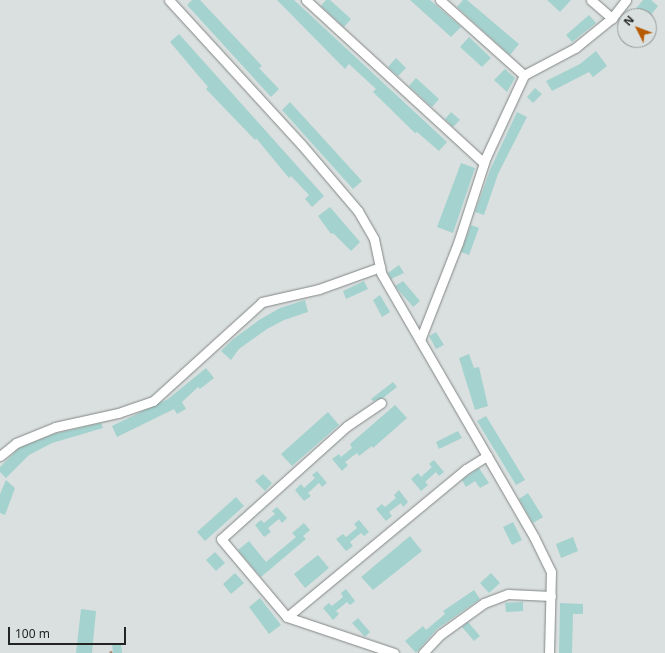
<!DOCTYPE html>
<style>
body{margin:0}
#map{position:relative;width:665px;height:653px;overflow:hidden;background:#dae0df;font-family:"Noto Sans",sans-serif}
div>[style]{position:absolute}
.stream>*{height:2.5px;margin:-1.25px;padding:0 1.25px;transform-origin:1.25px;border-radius:1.25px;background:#ac8c79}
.building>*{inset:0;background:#a4d2ce}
.roads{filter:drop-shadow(0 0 1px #818685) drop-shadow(0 0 1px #818685)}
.minor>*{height:9px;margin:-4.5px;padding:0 4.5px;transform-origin:4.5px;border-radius:4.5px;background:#fff}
span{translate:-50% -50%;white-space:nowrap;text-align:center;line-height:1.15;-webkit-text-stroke:3px #dae0df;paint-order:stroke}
.north{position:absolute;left:617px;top:8px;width:40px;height:40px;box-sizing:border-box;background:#dae0df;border:1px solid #919594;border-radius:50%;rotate:312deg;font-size:11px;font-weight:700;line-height:16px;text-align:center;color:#232524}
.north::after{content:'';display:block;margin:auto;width:14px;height:18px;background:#b75b00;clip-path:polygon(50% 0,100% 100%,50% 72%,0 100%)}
.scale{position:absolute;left:8px;top:627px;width:118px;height:18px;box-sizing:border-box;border:2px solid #232524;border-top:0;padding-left:5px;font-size:12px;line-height:14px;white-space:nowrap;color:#232524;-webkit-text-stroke:3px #dae0df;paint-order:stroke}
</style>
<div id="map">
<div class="stream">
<div style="left:111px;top:652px;width:1px;rotate:90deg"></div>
</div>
<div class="building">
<div style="clip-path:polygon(192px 0,200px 0,262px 66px,259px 68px,279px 89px,271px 97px,187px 5px)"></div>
<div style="clip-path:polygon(277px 0,294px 0,447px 142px,439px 151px,417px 132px,415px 133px,373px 92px,376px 89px,349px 64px,345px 69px)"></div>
<div style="clip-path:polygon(326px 0,330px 0,351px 19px,344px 27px,321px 6px)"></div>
<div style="clip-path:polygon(410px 0,430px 0,461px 27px,451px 37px)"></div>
<div style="clip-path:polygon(463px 0,467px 0,519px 44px,510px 55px,457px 7px)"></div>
<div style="clip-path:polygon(547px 0,571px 0,560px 12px)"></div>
<div style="clip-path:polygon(643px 0,651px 0,658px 6px,650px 16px,630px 16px)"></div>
<div style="clip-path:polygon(589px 15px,596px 23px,572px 42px,566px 35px)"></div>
<div style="clip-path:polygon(179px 34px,324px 196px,312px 207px,305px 199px,309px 195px,291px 176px,289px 178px,256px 138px,255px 140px,206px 89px,208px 87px,170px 42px)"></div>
<div style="clip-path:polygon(469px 37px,491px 58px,482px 67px,460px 47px)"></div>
<div style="clip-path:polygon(596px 51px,607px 66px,593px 77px,589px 72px,552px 91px,546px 81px,580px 64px)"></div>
<div style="clip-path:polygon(396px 58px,406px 68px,398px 76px,388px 67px)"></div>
<div style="clip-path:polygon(505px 69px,515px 78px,507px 92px,494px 80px)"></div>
<div style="clip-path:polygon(416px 78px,439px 99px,432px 107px,409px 86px)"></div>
<div style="clip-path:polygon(535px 88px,542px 94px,533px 103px,527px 97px)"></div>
<div style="clip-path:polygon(290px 102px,362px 181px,353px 189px,282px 110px)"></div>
<div style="clip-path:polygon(451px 112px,460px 120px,453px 127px,445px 119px)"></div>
<div style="clip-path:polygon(517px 112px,527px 117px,498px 174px,484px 215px,475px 212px,490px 170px)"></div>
<div style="clip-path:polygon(461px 163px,475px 168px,453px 233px,437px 227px)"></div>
<div style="clip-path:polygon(330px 207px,360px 242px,351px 251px,333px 233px,331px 234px,318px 216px)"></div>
<div style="clip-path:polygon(471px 225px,479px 228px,469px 255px,461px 252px)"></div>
<div style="clip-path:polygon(399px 265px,404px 273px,391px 279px,388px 273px)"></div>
<div style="clip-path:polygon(364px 281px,368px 289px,346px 299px,343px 291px)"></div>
<div style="clip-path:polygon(403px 281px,420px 301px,413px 307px,395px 286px)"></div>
<div style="clip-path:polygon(380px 295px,390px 312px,382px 317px,373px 300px)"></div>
<div style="clip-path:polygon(305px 300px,308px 312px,284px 320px,267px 329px,239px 349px,231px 360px,221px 351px,232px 340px,259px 320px,280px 308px)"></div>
<div style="clip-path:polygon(436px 332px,444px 345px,436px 349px,429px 336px)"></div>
<div style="clip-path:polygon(469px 354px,474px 368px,479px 367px,488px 406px,475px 410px,459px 358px)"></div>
<div style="clip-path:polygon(206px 368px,214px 378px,200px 389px,198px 387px,182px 402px,186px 409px,177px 414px,174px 409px,117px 437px,112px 426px,168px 399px)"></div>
<div style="clip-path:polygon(393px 382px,397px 387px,383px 398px,373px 401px,371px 399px)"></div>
<div style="clip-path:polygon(395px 405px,407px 418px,373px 448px,372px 446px,359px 456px,357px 453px,345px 462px,348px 465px,342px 471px,332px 459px,339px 454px,341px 457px,352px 448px,350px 444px)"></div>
<div style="clip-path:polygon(328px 412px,339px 425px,292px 466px,281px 454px)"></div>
<div style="clip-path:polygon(486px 416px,525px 480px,516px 485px,477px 421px)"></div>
<div style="clip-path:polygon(101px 423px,103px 428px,52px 443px,29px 455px,6px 478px,0 472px,0 467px,19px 448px,54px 434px)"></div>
<div style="clip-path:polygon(458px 431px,462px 438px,439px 449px,436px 442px)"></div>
<div style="clip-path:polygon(434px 460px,444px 472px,439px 476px,436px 472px,425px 482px,428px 485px,421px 491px,411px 479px,418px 473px,421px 477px,432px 467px,429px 464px)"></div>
<div style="clip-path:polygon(479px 468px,489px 483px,480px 488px,475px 481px,466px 487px,462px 480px)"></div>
<div style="clip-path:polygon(317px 471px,327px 483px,322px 487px,319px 483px,308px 493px,311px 496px,304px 501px,295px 490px,301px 484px,304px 488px,315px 478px,312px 475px)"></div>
<div style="clip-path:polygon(263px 474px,272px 483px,265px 491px,255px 481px)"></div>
<div style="clip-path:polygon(6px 480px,15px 488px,5px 515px,0 513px,0 494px)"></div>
<div style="clip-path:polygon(399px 490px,408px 502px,403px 507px,401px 503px,389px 512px,392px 516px,386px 521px,376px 509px,382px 504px,385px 507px,396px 498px,394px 495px)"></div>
<div style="clip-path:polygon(528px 493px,543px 517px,533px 523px,519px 499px)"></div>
<div style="clip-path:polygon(236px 497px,244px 506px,205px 541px,197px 532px)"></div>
<div style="clip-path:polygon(277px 507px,287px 518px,282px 523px,279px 519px,268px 528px,271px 532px,264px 537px,255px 525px,261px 520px,264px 523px,275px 514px,272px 511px)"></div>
<div style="clip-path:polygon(359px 520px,369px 532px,364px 536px,361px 533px,350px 542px,353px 546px,346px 551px,336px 539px,343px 534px,346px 537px,357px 528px,354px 524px)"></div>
<div style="clip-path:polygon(513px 522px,522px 540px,512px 545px,503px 527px)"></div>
<div style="clip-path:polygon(304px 523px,310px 530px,303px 536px,306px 539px,261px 577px,238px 550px,249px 541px,266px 562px,296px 537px,292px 533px)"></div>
<div style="clip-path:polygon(410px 536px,422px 551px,373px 590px,361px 577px)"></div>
<div style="clip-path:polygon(573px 537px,578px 551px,561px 558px,556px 544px)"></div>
<div style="clip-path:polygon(215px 552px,225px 563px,216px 571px,206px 560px)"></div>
<div style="clip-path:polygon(318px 555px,329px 568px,305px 588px,294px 574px)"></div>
<div style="clip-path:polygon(235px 573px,244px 583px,231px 594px,223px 584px)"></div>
<div style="clip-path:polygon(491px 573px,500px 583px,489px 593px,480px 583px)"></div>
<div style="clip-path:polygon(346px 589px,355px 601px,350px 605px,347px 602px,336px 611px,339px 614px,333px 620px,323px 608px,329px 603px,332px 606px,343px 597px,341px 593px)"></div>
<div style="clip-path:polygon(474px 590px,480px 599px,437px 629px,416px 653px,405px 641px,423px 626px,426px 630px,445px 614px,443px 611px)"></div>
<div style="clip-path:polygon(260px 598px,281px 625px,269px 634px,249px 607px)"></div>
<div style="clip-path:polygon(523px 602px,523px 611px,506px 612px,505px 603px)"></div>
<div style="clip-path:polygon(560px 603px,583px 604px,583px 614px,573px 614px,572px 653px,559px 653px)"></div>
<div style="clip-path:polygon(81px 609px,96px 611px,92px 653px,76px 653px)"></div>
<div style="clip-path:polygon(358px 618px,370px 632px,365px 637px,352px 623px)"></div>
<div style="clip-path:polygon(468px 622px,480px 636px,474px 641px,462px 627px)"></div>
<div style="clip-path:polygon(112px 643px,121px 643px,122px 653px,113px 653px)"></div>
</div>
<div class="roads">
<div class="minor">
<div style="left:169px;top:0;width:195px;rotate:47.5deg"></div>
<div style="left:301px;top:144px;width:88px;rotate:49.6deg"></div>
<div style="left:358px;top:211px;width:32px;rotate:60deg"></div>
<div style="left:374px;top:239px;width:35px;rotate:78deg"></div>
<div style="left:381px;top:273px;width:305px;rotate:59.9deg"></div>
<div style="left:534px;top:537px;width:39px;rotate:64deg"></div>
<div style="left:551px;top:572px;width:81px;rotate:91.4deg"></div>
<div style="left:306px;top:0;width:241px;rotate:42.5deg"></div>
<div style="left:440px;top:0;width:113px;rotate:41.8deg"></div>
<div style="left:591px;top:0;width:28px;rotate:41deg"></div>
<div style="left:420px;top:340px;width:104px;rotate:-68.6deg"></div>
<div style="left:458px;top:243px;width:90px;rotate:-72deg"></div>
<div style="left:486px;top:157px;width:90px;rotate:-65.1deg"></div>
<div style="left:524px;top:75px;width:58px;rotate:-27.9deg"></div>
<div style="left:575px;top:48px;width:48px;rotate:-39deg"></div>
<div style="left:612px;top:18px;width:23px;rotate:-52deg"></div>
<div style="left:381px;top:403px;width:41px;rotate:145.9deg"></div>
<div style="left:347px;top:426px;width:169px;rotate:138.1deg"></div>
<div style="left:221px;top:539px;width:102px;rotate:49.8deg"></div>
<div style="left:287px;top:617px;width:113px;rotate:18.6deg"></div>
<div style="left:0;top:456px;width:21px;rotate:-39deg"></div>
<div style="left:16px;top:443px;width:42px;rotate:-22.3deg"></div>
<div style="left:55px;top:427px;width:65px;rotate:-12.5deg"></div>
<div style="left:118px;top:413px;width:37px;rotate:-19deg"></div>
<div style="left:153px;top:401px;width:147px;rotate:-42.2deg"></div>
<div style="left:262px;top:302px;width:58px;rotate:-12.8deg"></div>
<div style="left:319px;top:289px;width:65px;rotate:-19.8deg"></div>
<div style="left:287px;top:617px;width:232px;rotate:-39.6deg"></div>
<div style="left:466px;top:469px;width:25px;rotate:-32deg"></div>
<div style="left:423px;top:653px;width:26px;rotate:-47deg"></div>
<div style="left:441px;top:634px;width:53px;rotate:-35.8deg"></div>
<div style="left:484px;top:603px;width:26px;rotate:-21deg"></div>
<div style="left:508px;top:594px;width:43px;rotate:2.7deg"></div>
</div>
</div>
<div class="north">N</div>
<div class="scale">100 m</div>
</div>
